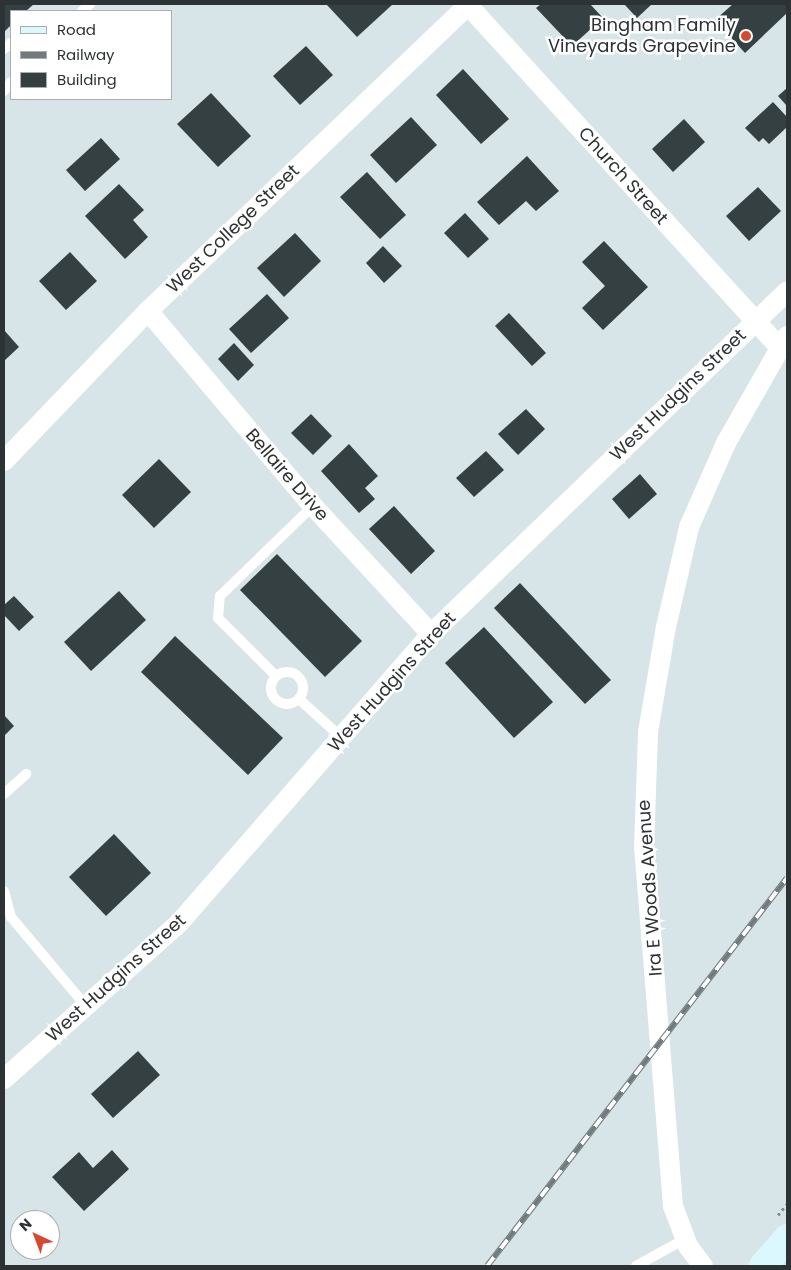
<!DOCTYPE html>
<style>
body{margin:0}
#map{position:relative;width:791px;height:1270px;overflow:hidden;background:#d7e5e8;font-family:Poppins,sans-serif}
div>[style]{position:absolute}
.building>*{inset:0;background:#354043}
.path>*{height:3px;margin-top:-1.5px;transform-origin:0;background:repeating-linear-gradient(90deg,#848f91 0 2.5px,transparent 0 6.5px)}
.lane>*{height:10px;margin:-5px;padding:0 5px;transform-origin:5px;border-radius:5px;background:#fff}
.lane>.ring{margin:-5px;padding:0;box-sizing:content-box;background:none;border:10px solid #fff;border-radius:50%}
.street>*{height:20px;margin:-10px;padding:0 10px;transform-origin:10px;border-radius:10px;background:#fff}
.secondary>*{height:28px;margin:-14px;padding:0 14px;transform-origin:14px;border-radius:14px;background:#daf8fe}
.rail>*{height:5.5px;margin-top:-2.75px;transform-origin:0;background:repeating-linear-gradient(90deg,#fff 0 11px,#717a7c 0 22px);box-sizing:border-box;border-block:1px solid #717a7c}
.dots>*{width:14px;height:14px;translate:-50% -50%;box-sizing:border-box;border:2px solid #fff;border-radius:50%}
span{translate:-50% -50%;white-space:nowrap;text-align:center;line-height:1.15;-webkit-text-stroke:5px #fff;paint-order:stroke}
.poi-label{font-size:18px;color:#2d3334}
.right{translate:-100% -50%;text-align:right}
.street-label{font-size:18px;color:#2d3334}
.frame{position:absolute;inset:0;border:5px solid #2d3334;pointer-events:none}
.legend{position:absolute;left:10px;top:10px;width:162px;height:90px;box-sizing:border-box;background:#fff;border:1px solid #abadae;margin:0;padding:6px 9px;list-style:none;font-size:15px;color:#2d3334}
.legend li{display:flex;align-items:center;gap:10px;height:25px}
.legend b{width:25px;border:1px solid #abadae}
.north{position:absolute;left:10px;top:1210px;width:50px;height:50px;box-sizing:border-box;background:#fff;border:1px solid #abadae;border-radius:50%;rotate:317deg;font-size:14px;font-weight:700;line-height:20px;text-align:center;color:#2d3334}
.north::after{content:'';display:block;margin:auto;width:18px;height:22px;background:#d54930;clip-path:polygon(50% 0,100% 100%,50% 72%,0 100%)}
</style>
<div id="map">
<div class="building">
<div style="clip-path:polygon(4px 4px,34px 4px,26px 11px,11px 11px,11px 25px,4px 32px)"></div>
<div style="clip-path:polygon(326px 4px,393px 4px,357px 37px)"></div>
<div style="clip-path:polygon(541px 4px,590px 4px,603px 18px,572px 46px,536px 8px)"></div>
<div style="clip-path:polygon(624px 4px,652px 4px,637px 18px)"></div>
<div style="clip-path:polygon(733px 4px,787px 4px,787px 13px,745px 53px,715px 20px)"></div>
<div style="clip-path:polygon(306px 46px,333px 75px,300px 105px,273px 76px)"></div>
<div style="clip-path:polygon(463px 69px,509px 119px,481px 144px,436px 95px)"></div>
<div style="clip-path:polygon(787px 88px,787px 106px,778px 96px)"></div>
<div style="clip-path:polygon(211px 93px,251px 136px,218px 167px,177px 124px)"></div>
<div style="clip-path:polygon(773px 102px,787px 117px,787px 127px,769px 144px,763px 138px,759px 142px,745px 128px)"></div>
<div style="clip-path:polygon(411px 117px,437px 145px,396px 183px,370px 155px)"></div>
<div style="clip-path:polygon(684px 119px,705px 142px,673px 172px,652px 149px)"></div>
<div style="clip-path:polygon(101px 138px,120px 159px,85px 191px,66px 170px)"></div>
<div style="clip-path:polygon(527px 156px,559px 191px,536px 211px,526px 201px,499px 225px,477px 202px)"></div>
<div style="clip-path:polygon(367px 172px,406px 215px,380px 239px,340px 197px)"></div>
<div style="clip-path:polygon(119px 184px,144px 210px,133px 220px,148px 237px,125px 259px,85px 216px)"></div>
<div style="clip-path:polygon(758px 187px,781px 211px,749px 241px,726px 216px)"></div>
<div style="clip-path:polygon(465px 213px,489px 239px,468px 258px,444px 233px)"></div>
<div style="clip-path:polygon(295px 233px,321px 261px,284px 297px,257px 268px)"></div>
<div style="clip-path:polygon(604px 241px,648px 287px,603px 330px,582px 308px,605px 286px,582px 262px)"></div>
<div style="clip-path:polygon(383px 246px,402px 266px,384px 283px,366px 263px)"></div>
<div style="clip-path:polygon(70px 252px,97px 281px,66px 310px,39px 281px)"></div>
<div style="clip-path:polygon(267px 294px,289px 318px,251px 353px,229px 329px)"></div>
<div style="clip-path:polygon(509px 313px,546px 353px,532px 366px,495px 326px)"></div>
<div style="clip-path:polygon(4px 330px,19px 347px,4px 361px)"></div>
<div style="clip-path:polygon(234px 343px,254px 365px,238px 381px,218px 359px)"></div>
<div style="clip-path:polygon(526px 409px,545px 429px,518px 455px,498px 434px)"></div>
<div style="clip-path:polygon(311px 414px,332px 436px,313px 455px,291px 433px)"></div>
<div style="clip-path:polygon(349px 444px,378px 476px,365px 488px,375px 499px,359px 513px,321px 471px)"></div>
<div style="clip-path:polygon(486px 451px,504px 470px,474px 497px,456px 478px)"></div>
<div style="clip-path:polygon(159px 459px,191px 492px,154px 528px,122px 495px)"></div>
<div style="clip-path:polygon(640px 474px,657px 494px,629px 519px,612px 499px)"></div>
<div style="clip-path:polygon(394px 506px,435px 551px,411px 574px,369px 529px)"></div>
<div style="clip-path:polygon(277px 554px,362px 641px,325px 677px,240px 590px)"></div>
<div style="clip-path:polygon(520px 583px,611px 680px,585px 704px,494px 608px)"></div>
<div style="clip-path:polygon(119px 591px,146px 620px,91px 671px,64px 642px)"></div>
<div style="clip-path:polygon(14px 596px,34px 617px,19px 631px,4px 615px,4px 605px)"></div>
<div style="clip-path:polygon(484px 627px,553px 702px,514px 738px,445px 663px)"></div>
<div style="clip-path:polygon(175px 636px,283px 738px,248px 775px,141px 672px)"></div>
<div style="clip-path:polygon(4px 715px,14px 726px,4px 736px)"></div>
<div style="clip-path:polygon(114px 834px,151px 873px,106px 916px,69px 877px)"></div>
<div style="clip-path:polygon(138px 1051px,160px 1075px,113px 1118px,91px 1094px)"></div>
<div style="clip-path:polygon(112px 1150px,129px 1169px,84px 1211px,52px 1177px,79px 1152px,93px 1168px)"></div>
</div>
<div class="path">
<div style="left:778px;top:1215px;width:14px;rotate:-51deg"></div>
</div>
<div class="lane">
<div style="left:82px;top:11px;width:11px;rotate:-41deg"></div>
<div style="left:4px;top:49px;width:9px;rotate:-41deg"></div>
<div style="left:4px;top:91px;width:11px;rotate:-52deg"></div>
<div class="ring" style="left:271px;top:672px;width:22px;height:22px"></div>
<div style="left:276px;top:676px;width:82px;rotate:-135deg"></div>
<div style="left:218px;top:618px;width:22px;rotate:-85deg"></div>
<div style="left:220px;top:596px;width:129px;rotate:-44.1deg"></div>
<div style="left:299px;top:699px;width:58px;rotate:42.2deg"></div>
<div style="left:4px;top:794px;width:30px;rotate:-42deg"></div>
<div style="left:4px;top:891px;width:27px;rotate:75deg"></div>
<div style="left:11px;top:917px;width:116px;rotate:49.9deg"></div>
<div style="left:636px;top:1266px;width:56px;rotate:-28.9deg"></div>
</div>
<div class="street">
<div style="left:467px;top:4px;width:464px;rotate:47.7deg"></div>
<div style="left:148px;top:311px;width:255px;rotate:49.8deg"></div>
<div style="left:313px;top:506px;width:174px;rotate:47.3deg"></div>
<div style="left:4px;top:461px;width:208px;rotate:-46.2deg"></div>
<div style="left:148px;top:311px;width:444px;rotate:-43.7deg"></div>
<div style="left:4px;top:1079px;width:236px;rotate:-41.7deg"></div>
<div style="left:180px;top:922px;width:382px;rotate:-48.9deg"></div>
<div style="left:431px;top:634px;width:494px;rotate:-43.9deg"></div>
<div style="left:703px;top:1266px;width:25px;rotate:-127deg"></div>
<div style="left:688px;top:1246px;width:43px;rotate:-110.6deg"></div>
<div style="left:673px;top:1206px;width:359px;rotate:-94.6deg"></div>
<div style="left:644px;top:848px;width:116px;rotate:-88deg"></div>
<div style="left:648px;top:732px;width:107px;rotate:-80.3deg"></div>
<div style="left:666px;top:627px;width:103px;rotate:-77deg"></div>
<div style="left:689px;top:527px;width:92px;rotate:-66.2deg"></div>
<div style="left:726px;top:443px;width:123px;rotate:-60.3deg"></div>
</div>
<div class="secondary">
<div style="left:763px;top:1266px;width:37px;rotate:-49deg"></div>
</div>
<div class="rail">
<div style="left:487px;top:1266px;width:490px;rotate:-52.3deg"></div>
</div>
<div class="dots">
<div style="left:746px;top:36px;background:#d54930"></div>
</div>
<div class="poi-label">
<span class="right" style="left:736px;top:36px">Bingham Family<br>Vineyards Grapevine</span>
</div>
<div class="street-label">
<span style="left:623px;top:176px;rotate:48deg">Church Street</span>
<span style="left:233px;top:229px;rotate:-44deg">West College Street</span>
<span style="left:678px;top:395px;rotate:-44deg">West Hudgins Street</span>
<span style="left:287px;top:475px;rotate:49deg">Bellaire Drive</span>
<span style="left:392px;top:682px;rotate:-48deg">West Hudgins Street</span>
<span style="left:650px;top:888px;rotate:-94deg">Ira E Woods Avenue</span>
<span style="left:116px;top:978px;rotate:-42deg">West Hudgins Street</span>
</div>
<div class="frame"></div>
<ul class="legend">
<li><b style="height:6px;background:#daf8fe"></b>Road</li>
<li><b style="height:6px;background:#717a7c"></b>Railway</li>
<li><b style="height:14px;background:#354043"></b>Building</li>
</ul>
<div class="north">N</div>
</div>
